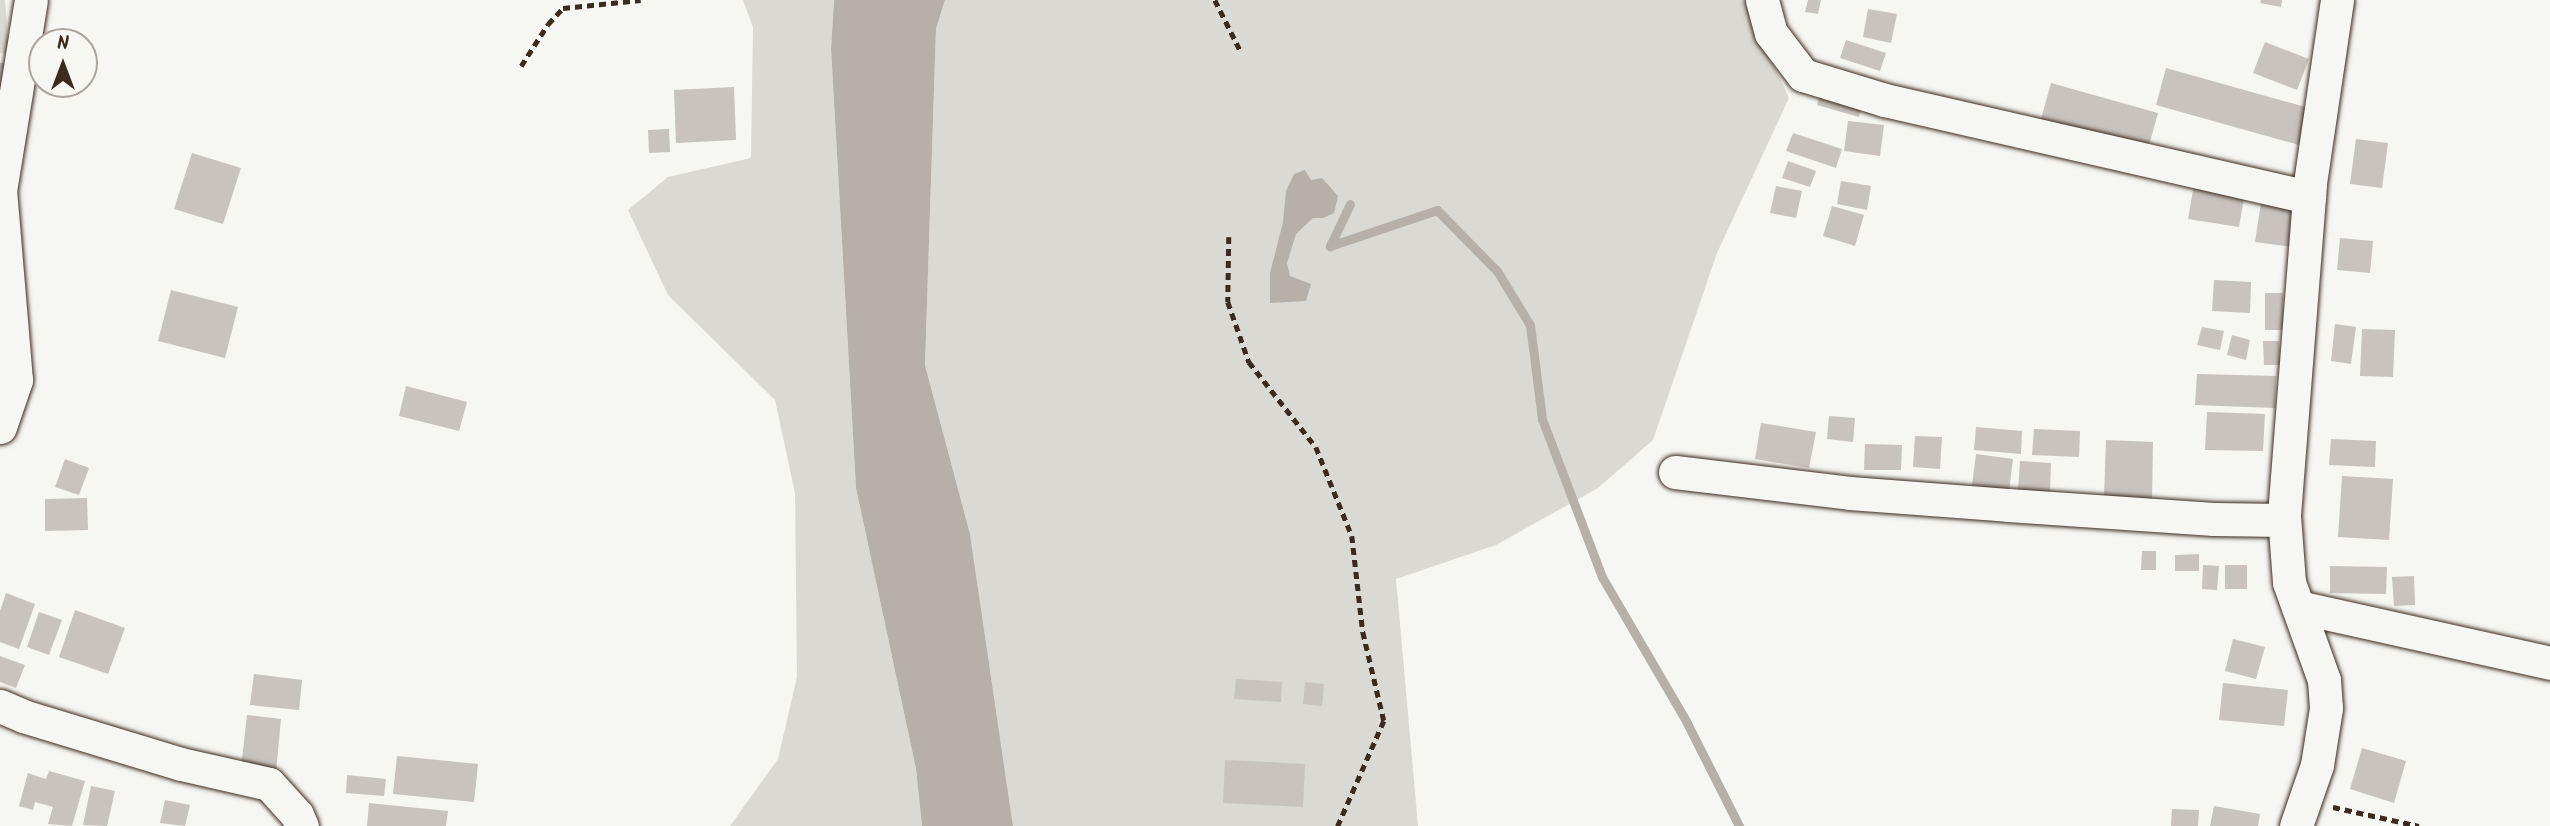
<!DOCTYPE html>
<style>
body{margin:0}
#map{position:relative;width:2550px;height:826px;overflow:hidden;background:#f6f6f2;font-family:Kalam,sans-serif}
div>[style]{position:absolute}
.green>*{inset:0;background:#dad9d3}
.water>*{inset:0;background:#b6b0a9}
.stream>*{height:9px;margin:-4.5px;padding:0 4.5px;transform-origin:4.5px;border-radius:4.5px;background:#b6b0a9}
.building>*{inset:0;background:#c8c3be}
.path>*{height:4.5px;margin-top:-2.25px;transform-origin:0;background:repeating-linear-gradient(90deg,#3b2a1e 0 7px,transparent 0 12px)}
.roads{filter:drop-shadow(0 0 2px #3b2a1e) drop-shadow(0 0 2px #3b2a1e)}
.minor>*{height:33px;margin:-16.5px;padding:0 16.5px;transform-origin:16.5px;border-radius:16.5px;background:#f6f6f2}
span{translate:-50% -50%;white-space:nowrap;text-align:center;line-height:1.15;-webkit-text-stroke:6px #f6f6f2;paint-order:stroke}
.north{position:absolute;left:28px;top:28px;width:70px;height:70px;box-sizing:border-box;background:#f6f6f2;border:2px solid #aba49d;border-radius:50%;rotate:0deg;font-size:19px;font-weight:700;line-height:28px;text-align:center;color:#3b2a1e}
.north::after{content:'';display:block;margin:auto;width:24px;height:32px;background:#3b2a1e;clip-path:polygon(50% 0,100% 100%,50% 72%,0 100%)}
</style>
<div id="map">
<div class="green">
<div style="clip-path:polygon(0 0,5px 0,9px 54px,0 53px)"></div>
<div style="clip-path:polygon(743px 0,834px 0,831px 49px,856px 488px,916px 769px,922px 826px,730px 826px,778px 759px,797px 677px,795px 493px,775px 400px,668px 295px,628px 210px,668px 177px,751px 158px,753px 27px)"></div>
<div style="clip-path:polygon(945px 0,1744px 0,1789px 98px,1717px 253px,1653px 440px,1598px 488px,1496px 545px,1396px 579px,1418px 826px,1013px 826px,970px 534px,925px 365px,936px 29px)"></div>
</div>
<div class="water">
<div style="clip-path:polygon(834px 0,945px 0,936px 29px,925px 365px,970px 534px,1013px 826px,922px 826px,916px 769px,856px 488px,831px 49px)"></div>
<div style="clip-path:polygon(1305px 170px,1311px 180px,1322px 178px,1338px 196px,1334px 213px,1323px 218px,1313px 218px,1296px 234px,1287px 263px,1290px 276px,1311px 284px,1306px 301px,1270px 303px,1270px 273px,1283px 222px,1286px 191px,1294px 174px)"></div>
</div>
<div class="stream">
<div style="left:1350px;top:204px;width:47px;rotate:115.5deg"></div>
<div style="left:1330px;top:246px;width:113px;rotate:-18.6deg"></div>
<div style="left:1437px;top:210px;width:86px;rotate:45.5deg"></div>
<div style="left:1497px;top:271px;width:63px;rotate:58.6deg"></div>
<div style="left:1530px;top:325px;width:95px;rotate:82.7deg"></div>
<div style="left:1542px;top:419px;width:169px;rotate:69.2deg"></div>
<div style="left:1602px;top:577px;width:167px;rotate:59.7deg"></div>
<div style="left:1686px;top:721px;width:118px;rotate:63.2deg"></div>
</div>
<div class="building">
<div style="clip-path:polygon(1808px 0,1821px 0,1818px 14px,1805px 12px)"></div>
<div style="clip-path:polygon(2261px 0,2282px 0,2281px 7px,2260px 3px)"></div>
<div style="clip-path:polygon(1868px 9px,1897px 14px,1891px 43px,1863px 37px)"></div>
<div style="clip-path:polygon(1846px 40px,1886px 53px,1880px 71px,1840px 58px)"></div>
<div style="clip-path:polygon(2265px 42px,2309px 59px,2297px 90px,2253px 73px)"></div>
<div style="clip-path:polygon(0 63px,5px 63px,0 94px)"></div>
<div style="clip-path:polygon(2166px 68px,2309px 108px,2299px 145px,2156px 105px)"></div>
<div style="clip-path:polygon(2051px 83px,2158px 113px,2148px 149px,2041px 119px)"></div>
<div style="clip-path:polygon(734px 87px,736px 140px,676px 143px,674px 90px)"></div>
<div style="clip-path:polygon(1821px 89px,1863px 100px,1859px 117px,1817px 105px)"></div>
<div style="clip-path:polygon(1848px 121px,1884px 125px,1880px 156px,1844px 151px)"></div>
<div style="clip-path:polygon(669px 129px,670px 152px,649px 153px,648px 130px)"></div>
<div style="clip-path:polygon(1793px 133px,1842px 149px,1836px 168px,1786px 151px)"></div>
<div style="clip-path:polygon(2356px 139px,2388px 143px,2382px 188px,2350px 184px)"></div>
<div style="clip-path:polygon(192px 153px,241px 168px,223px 224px,174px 209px)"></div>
<div style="clip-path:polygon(1788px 161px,1816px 171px,1810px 187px,1782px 178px)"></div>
<div style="clip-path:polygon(1841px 181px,1871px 186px,1867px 210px,1837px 204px)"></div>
<div style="clip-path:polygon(2194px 185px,2245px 193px,2239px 227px,2188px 219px)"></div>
<div style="clip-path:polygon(1776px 186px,1802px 191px,1796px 218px,1770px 213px)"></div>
<div style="clip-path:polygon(2262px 196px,2299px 201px,2292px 247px,2255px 242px)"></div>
<div style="clip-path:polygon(1832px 206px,1864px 215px,1855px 246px,1823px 236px)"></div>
<div style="clip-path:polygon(2340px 238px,2373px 241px,2370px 273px,2337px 270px)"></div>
<div style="clip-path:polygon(2214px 280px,2251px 282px,2250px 313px,2212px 311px)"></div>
<div style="clip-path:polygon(171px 290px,238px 307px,225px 358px,158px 341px)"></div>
<div style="clip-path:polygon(2265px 293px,2283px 293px,2283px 330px,2265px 330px)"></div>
<div style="clip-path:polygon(2335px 324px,2356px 327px,2351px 364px,2331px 361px)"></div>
<div style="clip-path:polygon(2202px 327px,2224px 331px,2220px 350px,2197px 345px)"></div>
<div style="clip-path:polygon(2362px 329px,2395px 330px,2393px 377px,2360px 376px)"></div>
<div style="clip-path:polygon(2232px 335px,2250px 340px,2246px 360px,2227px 355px)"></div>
<div style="clip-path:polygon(2263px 341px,2279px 341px,2280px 365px,2264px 365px)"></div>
<div style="clip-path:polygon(2197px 374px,2276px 376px,2275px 408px,2195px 405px)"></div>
<div style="clip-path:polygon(406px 386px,467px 402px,459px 431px,399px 416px)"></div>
<div style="clip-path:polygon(2207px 412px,2265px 414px,2263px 451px,2205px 450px)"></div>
<div style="clip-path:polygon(1829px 416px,1855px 418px,1853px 442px,1827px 439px)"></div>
<div style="clip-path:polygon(1761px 423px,1816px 432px,1809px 468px,1755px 459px)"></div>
<div style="clip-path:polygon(1976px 427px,2022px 431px,2021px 454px,1974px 450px)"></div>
<div style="clip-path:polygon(2034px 429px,2080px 431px,2079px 457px,2032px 455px)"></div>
<div style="clip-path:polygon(1915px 436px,1942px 437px,1940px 469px,1913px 467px)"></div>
<div style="clip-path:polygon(2331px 439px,2376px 441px,2375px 467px,2329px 465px)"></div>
<div style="clip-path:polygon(2106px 440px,2153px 442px,2152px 499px,2104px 498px)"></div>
<div style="clip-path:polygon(1865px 444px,1902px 445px,1901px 470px,1864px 470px)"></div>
<div style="clip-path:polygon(1976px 454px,2013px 459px,2009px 491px,1972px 485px)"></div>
<div style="clip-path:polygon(65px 459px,89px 468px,79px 495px,55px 487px)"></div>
<div style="clip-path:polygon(2020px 461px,2051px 463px,2050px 492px,2018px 490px)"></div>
<div style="clip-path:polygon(2342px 476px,2393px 479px,2389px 540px,2338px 537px)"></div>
<div style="clip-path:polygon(87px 498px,88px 530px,45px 531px,45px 499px)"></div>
<div style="clip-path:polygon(2142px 551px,2156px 551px,2156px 570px,2141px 570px)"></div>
<div style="clip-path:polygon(2199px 554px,2199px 571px,2175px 571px,2175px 555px)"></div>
<div style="clip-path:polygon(2203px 565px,2219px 566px,2217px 590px,2202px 589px)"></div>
<div style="clip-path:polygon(2225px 565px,2247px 565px,2247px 589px,2225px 589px)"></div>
<div style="clip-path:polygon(2330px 566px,2387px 567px,2386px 594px,2330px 593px)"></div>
<div style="clip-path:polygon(2414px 576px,2415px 605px,2394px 606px,2392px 577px)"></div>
<div style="clip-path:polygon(6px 593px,35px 604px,19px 649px,0 642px,0 611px)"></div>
<div style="clip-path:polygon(75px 610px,125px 628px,108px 674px,59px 657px)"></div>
<div style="clip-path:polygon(39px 612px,62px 620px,49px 655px,27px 647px)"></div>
<div style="clip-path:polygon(2233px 639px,2265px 647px,2256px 679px,2225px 671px)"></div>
<div style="clip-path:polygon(0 656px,25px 665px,16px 688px,0 682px)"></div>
<div style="clip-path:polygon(254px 674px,302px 680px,299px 710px,250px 705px)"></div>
<div style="clip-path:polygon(1236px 679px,1282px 682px,1281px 702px,1234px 699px)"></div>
<div style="clip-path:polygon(1305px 682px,1324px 684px,1322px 706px,1303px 704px)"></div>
<div style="clip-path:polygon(2223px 683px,2288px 690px,2284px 726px,2219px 720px)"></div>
<div style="clip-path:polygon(247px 715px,281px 719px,276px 772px,241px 769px)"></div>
<div style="clip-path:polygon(2362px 748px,2406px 761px,2394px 803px,2350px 789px)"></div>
<div style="clip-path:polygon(397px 756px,478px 764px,474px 802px,393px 794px)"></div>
<div style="clip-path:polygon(1225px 760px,1305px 764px,1303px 807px,1223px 803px)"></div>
<div style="clip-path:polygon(49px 771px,85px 781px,72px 826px,48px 824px,53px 807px,35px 802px,33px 810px,19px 806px,28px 773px,46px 779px)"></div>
<div style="clip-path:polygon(347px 775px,386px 779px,384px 796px,346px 793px)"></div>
<div style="clip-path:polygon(91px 786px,115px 791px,107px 826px,83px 825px)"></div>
<div style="clip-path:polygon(165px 800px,190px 805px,185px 826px,160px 823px)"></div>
<div style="clip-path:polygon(369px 803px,448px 811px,446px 826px,367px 826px)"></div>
<div style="clip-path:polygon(2214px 806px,2260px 814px,2258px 826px,2210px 826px)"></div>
<div style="clip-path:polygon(2172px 809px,2199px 810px,2198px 826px,2171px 826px)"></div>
</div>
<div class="path">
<div style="left:1215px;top:0;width:56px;rotate:63.4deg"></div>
<div style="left:521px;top:66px;width:50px;rotate:-57.3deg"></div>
<div style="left:548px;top:24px;width:22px;rotate:-47deg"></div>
<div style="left:563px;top:8px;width:78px;rotate:-5.9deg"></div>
<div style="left:1229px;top:237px;width:65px;rotate:90.9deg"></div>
<div style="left:1228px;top:302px;width:64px;rotate:70.7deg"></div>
<div style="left:1249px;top:362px;width:108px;rotate:51.8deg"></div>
<div style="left:1316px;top:447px;width:96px;rotate:68deg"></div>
<div style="left:1352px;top:536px;width:97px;rotate:83.5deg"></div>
<div style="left:1363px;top:632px;width:91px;rotate:76.7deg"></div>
<div style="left:1384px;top:721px;width:115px;rotate:113.7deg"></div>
<div style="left:2333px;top:807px;width:88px;rotate:12.5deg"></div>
</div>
<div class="roads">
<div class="minor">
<div style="left:1762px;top:0;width:34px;rotate:75deg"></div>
<div style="left:1771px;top:33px;width:53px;rotate:52.7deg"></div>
<div style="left:1803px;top:75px;width:86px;rotate:17deg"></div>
<div style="left:1885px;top:100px;width:435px;rotate:12.9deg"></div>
<div style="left:0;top:427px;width:50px;rotate:-71.2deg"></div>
<div style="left:16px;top:380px;width:190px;rotate:-94.8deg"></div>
<div style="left:0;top:191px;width:193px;rotate:-80.8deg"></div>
<div style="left:1675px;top:472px;width:176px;rotate:6.8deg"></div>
<div style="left:1850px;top:493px;width:158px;rotate:4.3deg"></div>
<div style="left:2008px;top:505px;width:206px;rotate:3.9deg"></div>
<div style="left:2214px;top:519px;width:70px;rotate:0.8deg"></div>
<div style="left:2298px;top:607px;width:258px;rotate:12.5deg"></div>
<div style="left:0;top:706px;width:25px;rotate:23deg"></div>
<div style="left:23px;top:716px;width:165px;rotate:16.9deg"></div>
<div style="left:181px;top:764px;width:90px;rotate:12.8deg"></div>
<div style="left:269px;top:784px;width:42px;rotate:47.9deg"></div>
<div style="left:297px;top:815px;width:12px;rotate:66deg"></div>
<div style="left:2296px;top:826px;width:65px;rotate:-71deg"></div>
<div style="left:2317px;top:765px;width:58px;rotate:-81deg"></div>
<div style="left:2326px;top:708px;width:28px;rotate:-94deg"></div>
<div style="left:2324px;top:680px;width:104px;rotate:-109.7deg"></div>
<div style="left:2289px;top:582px;width:67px;rotate:-94.3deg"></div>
<div style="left:2284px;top:515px;width:333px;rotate:-85.5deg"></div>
<div style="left:2310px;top:183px;width:185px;rotate:-81.6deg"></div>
</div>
</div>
<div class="north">N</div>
</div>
